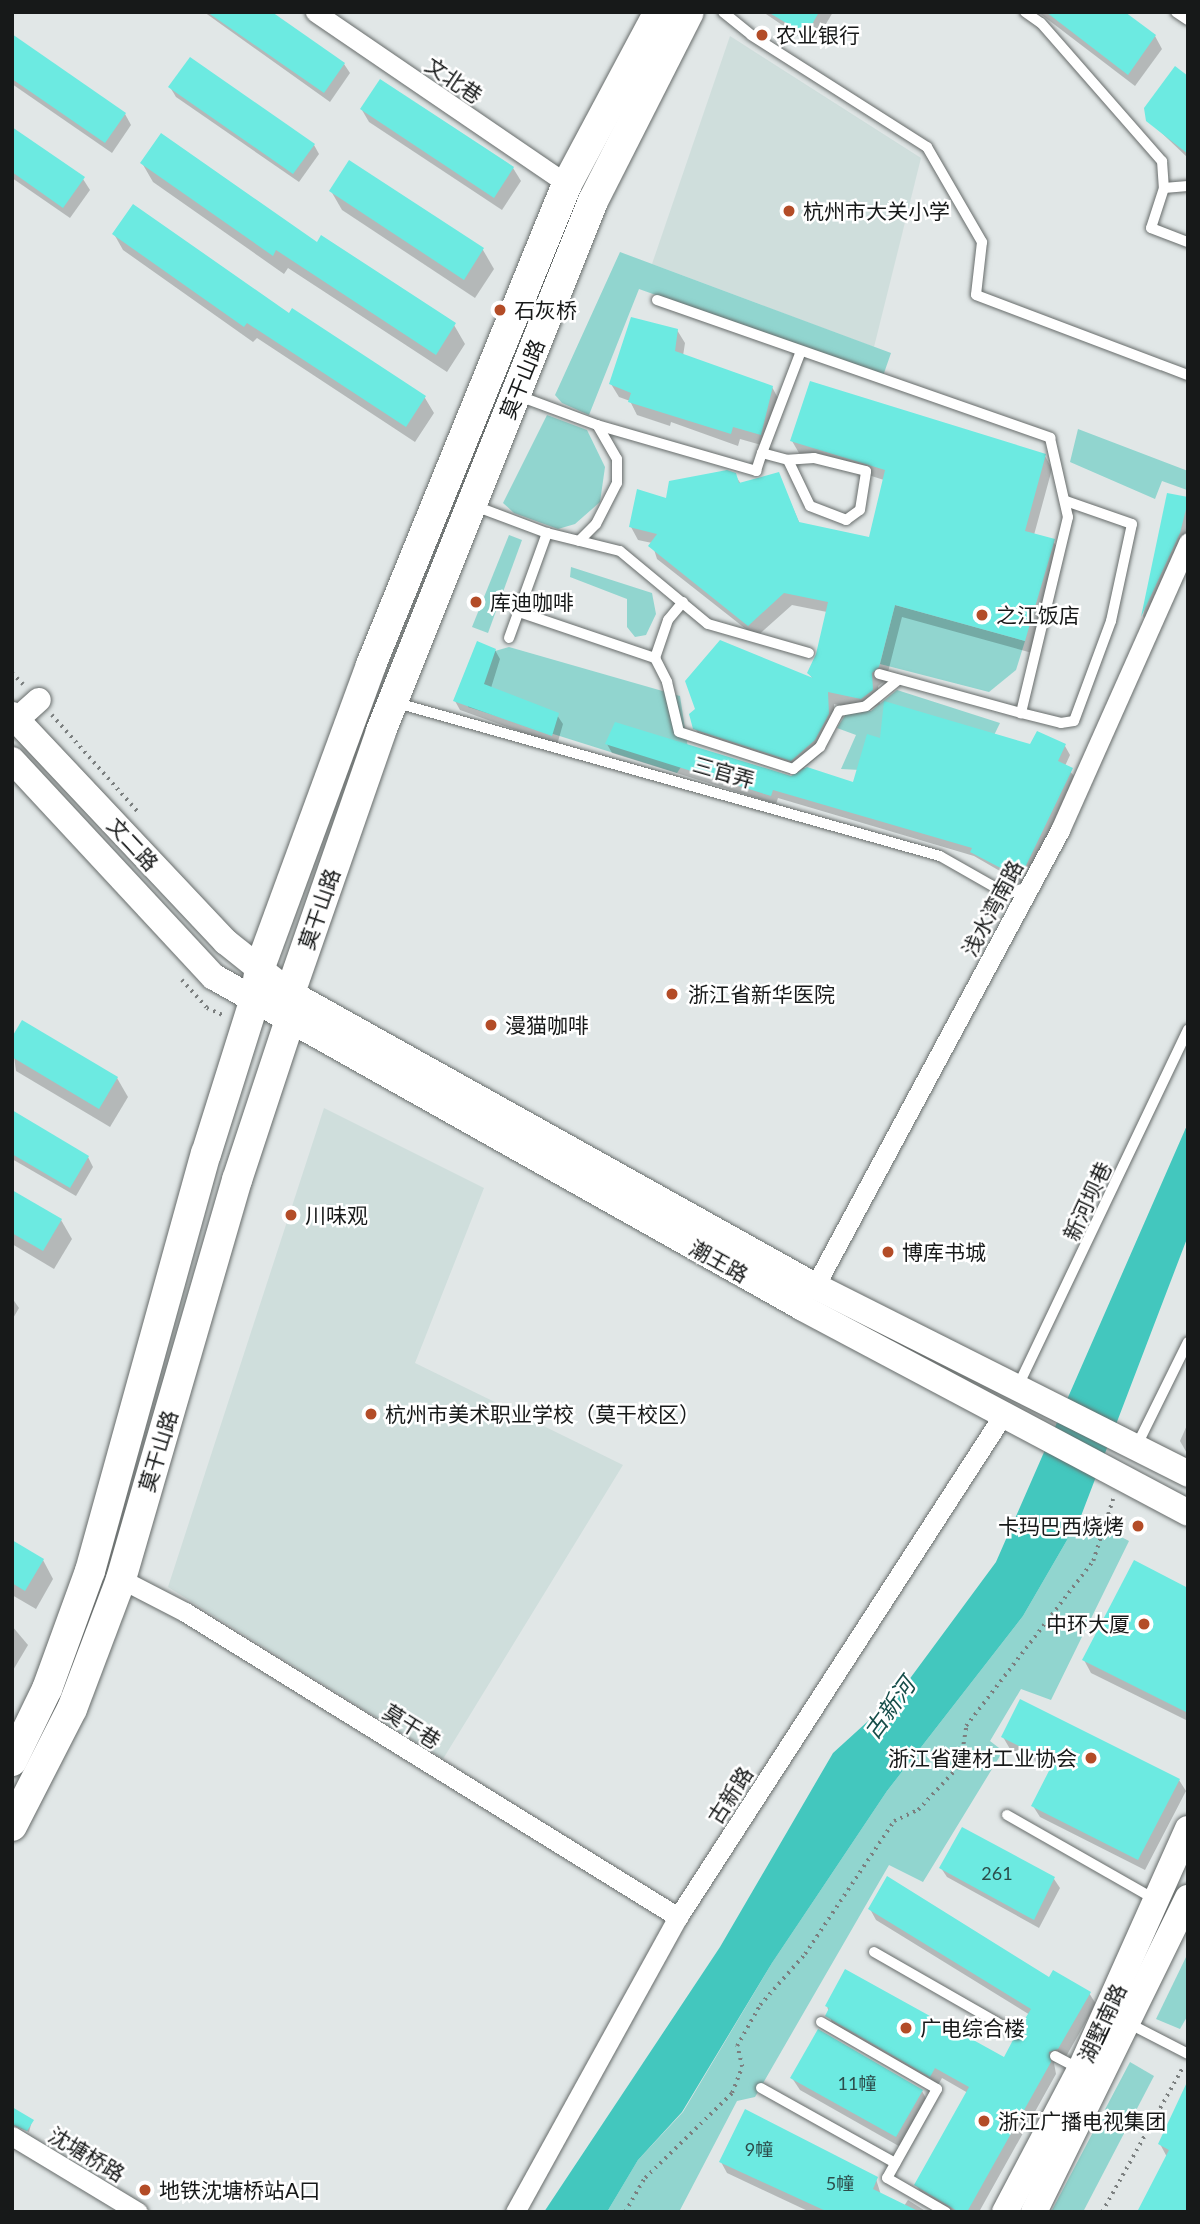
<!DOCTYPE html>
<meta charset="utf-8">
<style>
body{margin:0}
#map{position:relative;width:1200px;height:2224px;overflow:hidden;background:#e1e7e7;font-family:Lato,"Noto Sans SC",sans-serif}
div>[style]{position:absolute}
.built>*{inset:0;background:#cfdedc}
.green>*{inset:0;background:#91d5cf}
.water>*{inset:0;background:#43c7be}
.shadow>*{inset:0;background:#0003}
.building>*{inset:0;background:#6ceae1}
.path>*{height:3.5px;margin-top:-1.75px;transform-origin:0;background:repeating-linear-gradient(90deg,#7b7f7f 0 2px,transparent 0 7px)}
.roads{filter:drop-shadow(0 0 2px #676c6b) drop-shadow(0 0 2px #676c6b)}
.service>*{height:10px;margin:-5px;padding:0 5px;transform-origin:5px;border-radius:5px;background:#fff}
.minor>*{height:19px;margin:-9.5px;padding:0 9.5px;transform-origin:9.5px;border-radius:9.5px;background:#fff}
.tertiary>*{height:24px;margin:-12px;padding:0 12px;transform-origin:12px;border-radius:12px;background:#fff}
.secondary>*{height:26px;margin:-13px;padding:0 13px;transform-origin:13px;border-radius:13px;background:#fff}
.primary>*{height:30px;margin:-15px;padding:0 15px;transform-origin:15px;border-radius:15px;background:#fff}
.dots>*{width:19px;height:19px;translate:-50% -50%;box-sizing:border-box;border:4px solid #fff;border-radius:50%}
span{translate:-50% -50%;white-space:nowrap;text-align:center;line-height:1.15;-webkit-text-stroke:5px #fff;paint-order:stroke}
.number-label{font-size:18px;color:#2c4d4b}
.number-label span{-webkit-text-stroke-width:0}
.poi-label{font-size:21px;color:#171919}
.left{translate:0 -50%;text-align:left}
.right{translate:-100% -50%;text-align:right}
.street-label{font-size:21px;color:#171919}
.water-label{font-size:23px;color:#154d49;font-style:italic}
.frame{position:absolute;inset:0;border:14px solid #171919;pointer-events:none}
</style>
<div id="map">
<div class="built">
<div style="clip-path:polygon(730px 36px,921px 158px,874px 347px,652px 264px)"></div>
<div style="clip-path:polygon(324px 1108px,484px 1188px,415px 1363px,623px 1465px,443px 1759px,168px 1587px)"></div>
</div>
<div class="green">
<div style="clip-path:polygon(620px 252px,891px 353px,883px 376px,639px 289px,589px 415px,562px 403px,555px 395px)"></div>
<div style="clip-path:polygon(547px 415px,587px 430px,605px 467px,600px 502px,575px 524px,558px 529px,514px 513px,503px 503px)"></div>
<div style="clip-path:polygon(1078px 429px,1188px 471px,1187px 490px,1162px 481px,1155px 499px,1070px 462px)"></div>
<div style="clip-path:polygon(509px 535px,522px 540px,488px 633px,472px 627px)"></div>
<div style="clip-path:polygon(571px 567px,652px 593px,656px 614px,646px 635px,635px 637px,627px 627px,627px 599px,570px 577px)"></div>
<div style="clip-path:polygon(895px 605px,1025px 641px,1016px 670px,989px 692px,880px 664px)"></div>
<div style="clip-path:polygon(509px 647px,680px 696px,689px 755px,677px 773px,468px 707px,488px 653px)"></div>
<div style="clip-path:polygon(897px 690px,1000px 723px,974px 776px,841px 769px,856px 735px,837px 728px,849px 709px,871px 711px)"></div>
<div style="clip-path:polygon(1081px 1516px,1129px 1541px,1051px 1700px,1021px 1689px,990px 1741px,1003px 1751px,923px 1882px,889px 1865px,755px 2097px,737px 2101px,679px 2212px,607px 2212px,638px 2160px,683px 2112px,772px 1963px,887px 1791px,1023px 1616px)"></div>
<div style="clip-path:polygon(1188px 1953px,1188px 2015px,1180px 2029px,1156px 2019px)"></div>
<div style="clip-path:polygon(1130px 2062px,1154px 2076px,1083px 2212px,1051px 2212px)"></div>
</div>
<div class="water">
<div style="clip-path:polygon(1188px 1123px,1188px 1236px,1081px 1516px,1023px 1616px,887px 1791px,772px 1963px,682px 2112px,638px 2160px,607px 2212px,544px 2212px,720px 1947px,833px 1753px,900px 1692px,996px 1562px)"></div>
</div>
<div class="shadow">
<div style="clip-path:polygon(204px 12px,269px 12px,344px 64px,350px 73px,330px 102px)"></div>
<div style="clip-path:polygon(763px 12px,833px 12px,813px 46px)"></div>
<div style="clip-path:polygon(1038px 12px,1122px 12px,1155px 36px,1162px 49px,1135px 86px)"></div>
<div style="clip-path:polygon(12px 36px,125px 114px,131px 125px,112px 153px,12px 84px)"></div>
<div style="clip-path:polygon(1188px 78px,1188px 158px,1148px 120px)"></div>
<div style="clip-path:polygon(170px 87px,314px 145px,319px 154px,299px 182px,176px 97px)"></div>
<div style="clip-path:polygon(362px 110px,513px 168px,521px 181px,502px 210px,369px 122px)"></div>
<div style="clip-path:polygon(12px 130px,83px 179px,90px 190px,70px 218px,12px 178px)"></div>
<div style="clip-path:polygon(142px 163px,318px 244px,454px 325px,465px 344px,447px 372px,288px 268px,284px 274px,153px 182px)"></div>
<div style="clip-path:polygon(331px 191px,483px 250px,494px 269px,475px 298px,342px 210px)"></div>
<div style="clip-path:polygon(114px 234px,289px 316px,425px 398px,434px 413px,415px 442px,257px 338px,253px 342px,123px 250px)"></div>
<div style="clip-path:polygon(677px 330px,685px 343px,683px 356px,772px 387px,779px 400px,768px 447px,740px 439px,738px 446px,671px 422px,670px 426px,637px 415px,630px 401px,619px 397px,611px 384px)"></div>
<div style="clip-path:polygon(792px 441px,1045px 456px,1052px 469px,1034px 535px,1053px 541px,1061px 554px,1032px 653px,902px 617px,886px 680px,878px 686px,880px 704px,869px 711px,834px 704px,835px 728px,822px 753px,804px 768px,854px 784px,882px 740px,1065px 746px,1070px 755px,1065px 766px,1077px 779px,1026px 886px,974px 856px,778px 798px,776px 804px,612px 753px,607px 744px,791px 778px,800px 773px,702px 741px,695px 728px,813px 680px,809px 673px,818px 655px,827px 612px,792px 605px,756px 637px,657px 559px,652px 543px,638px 540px,631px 527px,668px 500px,735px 475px,741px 484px,778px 474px,800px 524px,870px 539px,884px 480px,799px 453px)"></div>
<div style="clip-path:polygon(1168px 495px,1188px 499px,1188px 530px,1147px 623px,1143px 616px)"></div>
<div style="clip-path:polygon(495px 650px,500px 659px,491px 688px,557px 715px,563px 724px,557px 745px,460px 710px,455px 701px)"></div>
<div style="clip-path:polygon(12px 1041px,117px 1078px,128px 1097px,110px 1127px,16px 1071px)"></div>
<div style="clip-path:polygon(12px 1113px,88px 1157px,93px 1167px,76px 1196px,12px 1159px)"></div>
<div style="clip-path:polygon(12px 1192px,61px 1220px,72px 1239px,54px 1269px,12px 1244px)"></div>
<div style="clip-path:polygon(12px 1298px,19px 1308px,12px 1320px)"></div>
<div style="clip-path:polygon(1188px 1423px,1188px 1455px,1180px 1441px)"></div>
<div style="clip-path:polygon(12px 1542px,43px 1560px,53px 1579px,36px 1609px,12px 1595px)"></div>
<div style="clip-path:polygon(1188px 1590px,1188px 1721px,1091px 1673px,1084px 1660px)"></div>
<div style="clip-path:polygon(12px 1626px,28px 1645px,12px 1672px)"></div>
<div style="clip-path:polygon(1003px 1737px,1179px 1780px,1186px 1791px,1145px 1870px,1040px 1817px,1033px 1806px,1052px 1769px,1010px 1749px)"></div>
<div style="clip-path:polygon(963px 1829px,1054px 1879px,1060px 1888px,1039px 1928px,947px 1877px,941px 1868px)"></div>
<div style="clip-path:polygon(870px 1909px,1089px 1993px,1096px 2004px,1064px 2060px,1054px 2063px,1056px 2074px,979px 2212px,949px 2212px,923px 2196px,916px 2185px,968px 2093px,942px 2078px,937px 2087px,833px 2027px,827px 2006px,1005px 2059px,1026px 2038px,1030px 2015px,876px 1920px)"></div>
<div style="clip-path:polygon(792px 2078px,922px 2091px,929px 2104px,904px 2149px,800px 2090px)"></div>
<div style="clip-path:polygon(1188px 2108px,1167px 2157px,1160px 2144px)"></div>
<div style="clip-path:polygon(12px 2109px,32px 2121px,29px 2132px,12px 2125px)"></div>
<div style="clip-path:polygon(721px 2162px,876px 2179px,881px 2195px,904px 2206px,908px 2200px,927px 2212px,810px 2212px,727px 2173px)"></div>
</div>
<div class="building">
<div style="clip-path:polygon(207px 12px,272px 12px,345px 63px,324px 93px)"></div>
<div style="clip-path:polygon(768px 12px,819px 12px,806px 35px)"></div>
<div style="clip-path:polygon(1046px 12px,1125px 12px,1156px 35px,1128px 75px)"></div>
<div style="clip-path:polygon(12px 34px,126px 113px,105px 143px,12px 79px)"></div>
<div style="clip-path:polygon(190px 57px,315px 144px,293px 174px,168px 87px)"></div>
<div style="clip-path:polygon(1175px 66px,1188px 76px,1188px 154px,1146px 121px,1144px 108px)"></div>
<div style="clip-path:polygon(380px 79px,514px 167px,494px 198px,360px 109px)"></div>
<div style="clip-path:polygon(12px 127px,85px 177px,63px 208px,12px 172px)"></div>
<div style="clip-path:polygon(161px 133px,317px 242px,321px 235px,456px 323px,436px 355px,276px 250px,273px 256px,140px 163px)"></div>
<div style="clip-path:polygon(349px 160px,484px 248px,464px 280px,329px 191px)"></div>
<div style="clip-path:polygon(133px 204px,289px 313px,292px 308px,426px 396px,406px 427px,247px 323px,244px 327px,112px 234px)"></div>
<div style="clip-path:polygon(631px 317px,678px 329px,675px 351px,773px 386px,761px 435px,733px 427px,731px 434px,628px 402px,631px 393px,609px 384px)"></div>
<div style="clip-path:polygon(810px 381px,1046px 454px,1025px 531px,1055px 539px,1025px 641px,895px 605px,879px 667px,872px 673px,873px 690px,861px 699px,828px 692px,829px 714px,815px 740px,791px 761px,693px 729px,689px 714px,695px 709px,685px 681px,720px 640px,813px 678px,807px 673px,816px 654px,828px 602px,784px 593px,748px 626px,648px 546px,657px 534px,629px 527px,637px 489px,666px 498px,669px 481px,727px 470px,736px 473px,739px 483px,779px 472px,799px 522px,869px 537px,885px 470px,790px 441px)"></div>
<div style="clip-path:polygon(1167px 493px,1188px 497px,1188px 501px,1180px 533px,1141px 617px)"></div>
<div style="clip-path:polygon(477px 641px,496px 649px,484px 684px,559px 713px,552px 736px,453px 701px)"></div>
<div style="clip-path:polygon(884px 701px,1030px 744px,1037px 731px,1066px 744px,1058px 761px,1073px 768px,1020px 878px,970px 852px,972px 848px,773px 790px,771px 796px,605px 744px,615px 722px,791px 776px,807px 767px,853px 782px,867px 734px,880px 738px)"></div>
<div style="clip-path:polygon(22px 1020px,118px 1077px,99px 1109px,12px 1057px,12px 1037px)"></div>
<div style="clip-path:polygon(12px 1110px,89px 1156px,70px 1188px,12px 1154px)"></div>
<div style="clip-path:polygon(12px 1190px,62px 1219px,43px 1251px,12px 1233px)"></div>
<div style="clip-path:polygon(12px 1540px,44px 1559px,25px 1591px,12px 1583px)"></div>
<div style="clip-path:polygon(1134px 1560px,1188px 1588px,1188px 1713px,1082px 1660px)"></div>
<div style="clip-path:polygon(1020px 1699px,1180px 1779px,1138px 1860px,1031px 1806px,1053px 1763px,1001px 1737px)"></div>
<div style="clip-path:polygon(962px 1827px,1055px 1877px,1034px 1920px,939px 1868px)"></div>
<div style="clip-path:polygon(887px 1876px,1049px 1977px,1053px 1970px,1091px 1992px,1058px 2049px,1049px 2052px,1051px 2062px,967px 2212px,959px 2212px,914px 2185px,969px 2087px,935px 2068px,930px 2077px,825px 2016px,829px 2008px,825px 2006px,845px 1969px,1004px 2057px,1013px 2040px,1024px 2037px,1020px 2027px,1031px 2009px,868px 1909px)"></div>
<div style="clip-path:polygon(818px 2029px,923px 2090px,896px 2137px,790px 2078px)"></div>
<div style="clip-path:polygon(1188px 2080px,1188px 2212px,1137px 2212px,1169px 2150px,1158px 2144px)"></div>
<div style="clip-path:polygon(12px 2107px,34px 2120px,27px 2131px,12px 2124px)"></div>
<div style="clip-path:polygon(745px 2109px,878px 2177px,873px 2189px,920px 2212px,828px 2212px,719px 2162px)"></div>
</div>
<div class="path">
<div style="left:12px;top:673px;width:16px;rotate:45deg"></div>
<div style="left:52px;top:715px;width:132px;rotate:48.4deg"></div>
<div style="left:182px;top:980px;width:38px;rotate:48deg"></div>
<div style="left:207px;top:1008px;width:17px;rotate:24deg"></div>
<div style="left:625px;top:2212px;width:39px;rotate:-60deg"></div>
<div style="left:645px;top:2178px;width:122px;rotate:-44.3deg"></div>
<div style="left:732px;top:2093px;width:28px;rotate:-69deg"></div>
<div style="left:742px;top:2067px;width:22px;rotate:-103deg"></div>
<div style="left:737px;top:2046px;width:47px;rotate:-60.7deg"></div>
<div style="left:760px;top:2005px;width:68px;rotate:-48.6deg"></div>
<div style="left:805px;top:1954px;width:160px;rotate:-56.2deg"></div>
<div style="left:894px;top:1821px;width:26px;rotate:-25deg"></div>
<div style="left:918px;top:1810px;width:62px;rotate:-47deg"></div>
<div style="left:960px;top:1765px;width:39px;rotate:-81deg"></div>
<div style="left:966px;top:1726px;width:208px;rotate:-52.4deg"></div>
<div style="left:1093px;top:1561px;width:65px;rotate:-72.1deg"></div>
<div style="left:1102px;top:2212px;width:166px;rotate:-60.8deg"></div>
</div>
<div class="roads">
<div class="service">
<div style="left:723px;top:12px;width:36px;rotate:39deg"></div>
<div style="left:751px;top:35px;width:209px;rotate:32.5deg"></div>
<div style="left:927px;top:147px;width:110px;rotate:59.9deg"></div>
<div style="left:982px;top:242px;width:53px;rotate:96.5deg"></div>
<div style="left:976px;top:295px;width:227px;rotate:20.7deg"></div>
<div style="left:1025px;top:12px;width:19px;rotate:35deg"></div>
<div style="left:1041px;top:23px;width:184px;rotate:48.8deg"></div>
<div style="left:1162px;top:161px;width:27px;rotate:86deg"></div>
<div style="left:1164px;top:188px;width:42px;rotate:108deg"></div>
<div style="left:1151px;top:228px;width:40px;rotate:21deg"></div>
<div style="left:1176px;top:12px;width:14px;rotate:34deg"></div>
<div style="left:1164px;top:188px;width:24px;rotate:-5deg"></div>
<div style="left:657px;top:300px;width:417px;rotate:19.3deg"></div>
<div style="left:1050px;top:438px;width:81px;rotate:77.2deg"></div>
<div style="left:1068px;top:517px;width:202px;rotate:103.5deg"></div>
<div style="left:1021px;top:713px;width:147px;rotate:-164.6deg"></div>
<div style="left:519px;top:396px;width:83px;rotate:20.4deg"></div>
<div style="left:597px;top:425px;width:166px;rotate:16.1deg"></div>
<div style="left:756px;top:471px;width:19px;rotate:-72deg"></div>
<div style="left:762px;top:453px;width:27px;rotate:15deg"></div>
<div style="left:788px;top:460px;width:51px;rotate:64.4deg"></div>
<div style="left:810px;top:506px;width:39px;rotate:21deg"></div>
<div style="left:846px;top:520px;width:17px;rotate:-36deg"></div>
<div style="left:860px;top:510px;width:39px;rotate:-81deg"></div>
<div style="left:866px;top:471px;width:54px;rotate:-166deg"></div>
<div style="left:814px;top:458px;width:26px;rotate:176deg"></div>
<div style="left:762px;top:453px;width:109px;rotate:-69.1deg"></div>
<div style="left:475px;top:506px;width:77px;rotate:20.6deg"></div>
<div style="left:547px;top:533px;width:75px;rotate:13.9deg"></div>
<div style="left:620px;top:551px;width:114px;rotate:39.7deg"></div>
<div style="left:708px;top:624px;width:105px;rotate:16deg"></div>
<div style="left:579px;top:541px;width:24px;rotate:-45deg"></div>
<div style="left:596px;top:524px;width:46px;rotate:-62.9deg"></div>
<div style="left:617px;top:483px;width:24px;rotate:-90deg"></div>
<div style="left:617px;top:459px;width:39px;rotate:-120deg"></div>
<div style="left:683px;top:602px;width:23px;rotate:130deg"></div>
<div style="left:668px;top:620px;width:40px;rotate:108.9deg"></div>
<div style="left:655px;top:658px;width:27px;rotate:63deg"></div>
<div style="left:667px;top:682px;width:51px;rotate:76.5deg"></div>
<div style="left:679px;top:732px;width:120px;rotate:18deg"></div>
<div style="left:793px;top:769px;width:35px;rotate:-39deg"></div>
<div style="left:820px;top:747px;width:41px;rotate:-62.2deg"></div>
<div style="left:839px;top:711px;width:27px;rotate:-10deg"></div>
<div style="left:866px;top:706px;width:41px;rotate:-39.1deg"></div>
<div style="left:519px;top:612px;width:144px;rotate:18.7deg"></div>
<div style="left:509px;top:638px;width:112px;rotate:-70.1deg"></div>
<div style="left:397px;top:703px;width:564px;rotate:15.74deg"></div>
<div style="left:940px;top:856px;width:77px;rotate:29.6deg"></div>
<div style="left:1007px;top:894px;width:18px;rotate:-19deg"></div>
<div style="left:1021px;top:713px;width:41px;rotate:14deg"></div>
<div style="left:1061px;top:723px;width:13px;rotate:-9deg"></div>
<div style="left:1074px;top:721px;width:107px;rotate:-69.7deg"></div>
<div style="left:1111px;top:621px;width:99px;rotate:-77.8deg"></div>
<div style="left:1132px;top:524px;width:70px;rotate:-160.8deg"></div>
<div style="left:1018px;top:1386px;width:395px;rotate:-64.5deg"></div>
<div style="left:1137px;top:1445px;width:115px;rotate:-63.7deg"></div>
<div style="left:1007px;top:1815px;width:172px;rotate:29.7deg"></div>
<div style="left:874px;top:1952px;width:165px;rotate:29.8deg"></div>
<div style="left:821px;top:2022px;width:134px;rotate:30deg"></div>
<div style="left:937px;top:2089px;width:102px;rotate:119.3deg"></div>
<div style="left:887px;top:2178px;width:68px;rotate:30deg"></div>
<div style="left:1130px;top:2024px;width:65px;rotate:27.3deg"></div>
<div style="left:1055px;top:2056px;width:27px;rotate:28deg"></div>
<div style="left:761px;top:2088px;width:154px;rotate:29.2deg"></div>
</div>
<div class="minor">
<div style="left:315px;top:12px;width:305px;rotate:34.3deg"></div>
<div style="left:815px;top:1286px;width:518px;rotate:-61.75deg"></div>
<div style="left:1060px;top:830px;width:315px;rotate:-66deg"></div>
<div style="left:121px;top:1579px;width:72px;rotate:27.3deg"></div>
<div style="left:185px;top:1612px;width:580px;rotate:31.74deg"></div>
<div style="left:12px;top:2136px;width:147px;rotate:31.1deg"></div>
<div style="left:515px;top:2212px;width:337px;rotate:-61.1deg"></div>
<div style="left:678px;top:1917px;width:598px;rotate:-57.08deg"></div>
</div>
<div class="tertiary">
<div style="left:12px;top:724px;width:36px;rotate:-42deg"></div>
</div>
<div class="secondary">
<div style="left:12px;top:715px;width:312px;rotate:46.7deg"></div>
<div style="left:226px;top:942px;width:82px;rotate:38.6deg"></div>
<div style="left:290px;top:993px;width:601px;rotate:29.17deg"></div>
<div style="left:815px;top:1286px;width:418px;rotate:26.7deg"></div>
<div style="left:12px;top:760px;width:296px;rotate:47.1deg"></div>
<div style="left:214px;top:977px;width:676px;rotate:29.33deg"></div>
<div style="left:803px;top:1308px;width:436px;rotate:28deg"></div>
<div style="left:1005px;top:2212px;width:161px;rotate:-62.2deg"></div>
<div style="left:1080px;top:2070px;width:264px;rotate:-65.9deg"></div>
<div style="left:1034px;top:2212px;width:350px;rotate:-63.9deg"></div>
</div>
<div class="primary">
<div style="left:12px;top:1761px;width:80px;rotate:-64.1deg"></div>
<div style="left:47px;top:1689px;width:126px;rotate:-70deg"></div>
<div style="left:90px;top:1571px;width:433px;rotate:-74.5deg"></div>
<div style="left:206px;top:1154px;width:163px;rotate:-72.5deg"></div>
<div style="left:255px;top:999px;width:32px;rotate:-81deg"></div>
<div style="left:260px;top:967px;width:322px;rotate:-69.8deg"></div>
<div style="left:371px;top:665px;width:519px;rotate:-67.83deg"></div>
<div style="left:567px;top:184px;width:195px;rotate:-61.9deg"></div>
<div style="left:12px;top:1826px;width:131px;rotate:-62.9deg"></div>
<div style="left:72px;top:1709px;width:139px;rotate:-69.3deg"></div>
<div style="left:121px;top:1579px;width:416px;rotate:-73.8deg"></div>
<div style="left:237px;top:1180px;width:165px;rotate:-71.7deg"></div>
<div style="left:289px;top:1023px;width:30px;rotate:-88deg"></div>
<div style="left:290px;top:993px;width:277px;rotate:-70.8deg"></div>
<div style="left:381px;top:731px;width:571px;rotate:-68.2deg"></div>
<div style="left:593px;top:201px;width:212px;rotate:-63.1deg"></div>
</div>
</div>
<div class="dots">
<div style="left:762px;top:35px;background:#b34c27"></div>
<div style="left:789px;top:211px;background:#b34c27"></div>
<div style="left:500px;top:310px;background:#b34c27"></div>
<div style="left:476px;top:602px;background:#b34c27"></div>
<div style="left:982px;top:615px;background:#b34c27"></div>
<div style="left:672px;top:994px;background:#b34c27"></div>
<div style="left:491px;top:1025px;background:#b34c27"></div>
<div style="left:291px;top:1215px;background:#b34c27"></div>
<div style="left:888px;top:1252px;background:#b34c27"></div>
<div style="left:371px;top:1414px;background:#b34c27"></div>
<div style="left:1138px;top:1526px;background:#b34c27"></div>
<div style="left:1144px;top:1624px;background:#b34c27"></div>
<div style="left:1091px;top:1758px;background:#b34c27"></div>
<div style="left:906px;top:2028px;background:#b34c27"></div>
<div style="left:984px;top:2121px;background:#b34c27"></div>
<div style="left:145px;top:2190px;background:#b34c27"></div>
</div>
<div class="number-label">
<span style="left:997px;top:1873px">261</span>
<span style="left:857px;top:2083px">11幢</span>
<span style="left:759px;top:2149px">9幢</span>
<span style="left:840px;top:2183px">5幢</span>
</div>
<div class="poi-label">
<span class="left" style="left:776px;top:35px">农业银行</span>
<span class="left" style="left:803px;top:211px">杭州市大关小学</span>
<span class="left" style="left:514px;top:310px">石灰桥</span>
<span class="left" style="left:490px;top:602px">库迪咖啡</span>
<span class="left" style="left:996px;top:615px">之江饭店</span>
<span class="left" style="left:688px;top:994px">浙江省新华医院</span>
<span class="left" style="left:505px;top:1025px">漫猫咖啡</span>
<span class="left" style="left:305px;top:1215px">川味观</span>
<span class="left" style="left:902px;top:1252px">博库书城</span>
<span class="left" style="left:385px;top:1414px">杭州市美术职业学校（莫干校区）</span>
<span class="right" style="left:1124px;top:1526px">卡玛巴西烧烤</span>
<span class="right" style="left:1130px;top:1624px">中环大厦</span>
<span class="right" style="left:1077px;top:1758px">浙江省建材工业协会</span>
<span class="left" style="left:920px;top:2028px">广电综合楼</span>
<span class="left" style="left:998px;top:2121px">浙江广播电视集团</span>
<span class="left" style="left:159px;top:2190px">地铁沈塘桥站A口</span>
</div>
<div class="street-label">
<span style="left:454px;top:80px;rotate:34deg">文北巷</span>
<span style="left:522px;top:379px;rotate:-68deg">莫干山路</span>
<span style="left:724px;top:772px;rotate:16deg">三官弄</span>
<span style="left:133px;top:844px;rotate:47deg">文二路</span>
<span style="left:992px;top:908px;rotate:-62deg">浅水湾南路</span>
<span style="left:319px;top:909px;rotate:-71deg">莫干山路</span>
<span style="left:1087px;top:1201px;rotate:-65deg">新河坝巷</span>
<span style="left:719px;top:1261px;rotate:29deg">潮王路</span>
<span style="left:158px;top:1451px;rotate:-73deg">莫干山路</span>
<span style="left:412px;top:1726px;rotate:32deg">莫干巷</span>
<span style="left:730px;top:1795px;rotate:-57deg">古新路</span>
<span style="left:1102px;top:2023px;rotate:-65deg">湖墅南路</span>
<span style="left:87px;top:2154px;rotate:31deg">沈塘桥路</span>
</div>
<div class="water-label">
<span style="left:889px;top:1708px;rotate:-54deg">古新河</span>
</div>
<div class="frame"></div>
</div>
